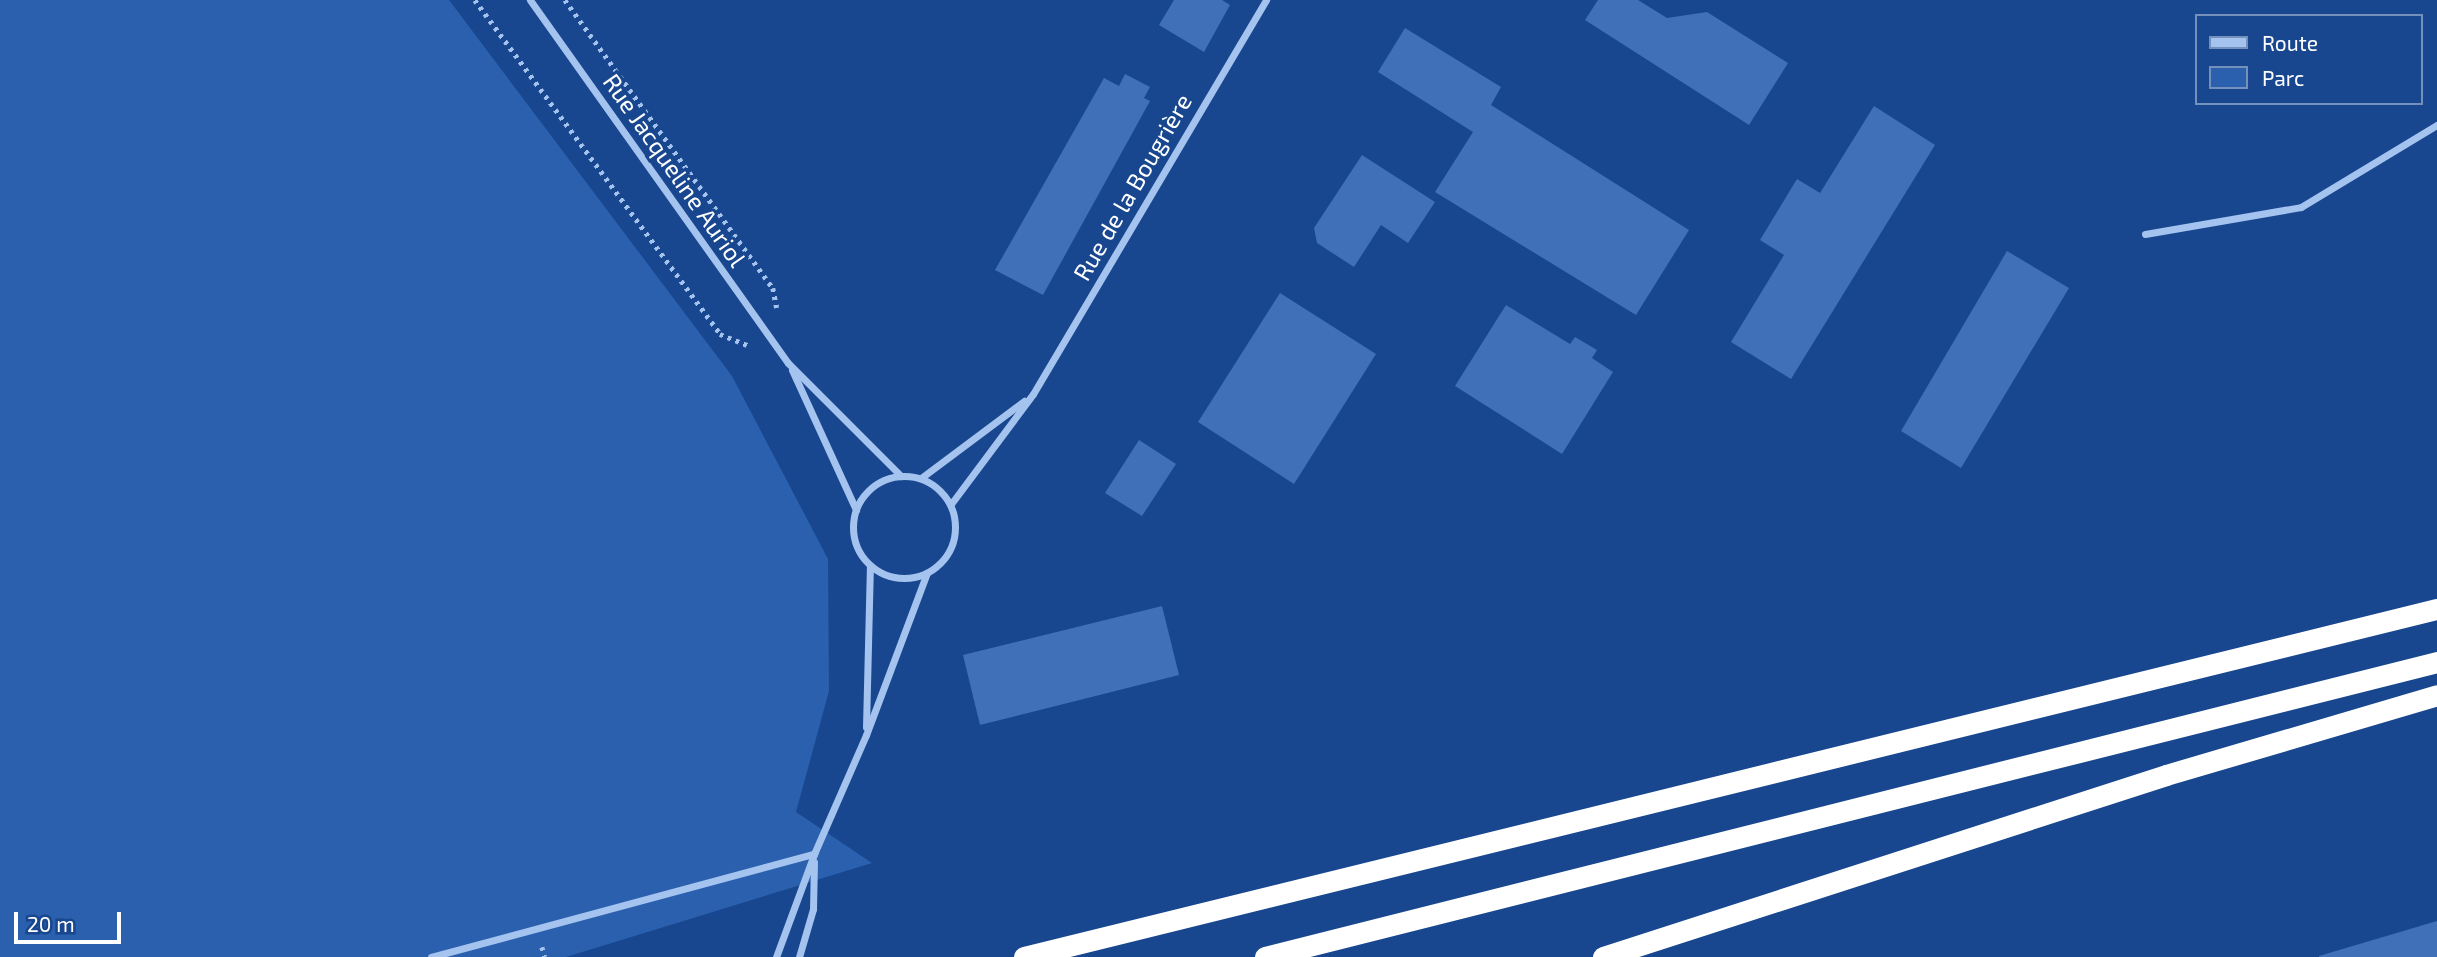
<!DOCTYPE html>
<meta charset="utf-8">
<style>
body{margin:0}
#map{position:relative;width:2437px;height:957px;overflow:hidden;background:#18478f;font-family:"Exo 2",sans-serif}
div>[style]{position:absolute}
.green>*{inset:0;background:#2a60ad}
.building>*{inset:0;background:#4070b8}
.path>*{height:4.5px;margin-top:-2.25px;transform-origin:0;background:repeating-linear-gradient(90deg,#a5c3ef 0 3.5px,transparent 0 8.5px)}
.minor>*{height:7px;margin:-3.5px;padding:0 3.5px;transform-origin:3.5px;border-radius:3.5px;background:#a5c3ef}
.minor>.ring{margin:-3.5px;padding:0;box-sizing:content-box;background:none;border:7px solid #a5c3ef;border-radius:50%}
.motorway>*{height:21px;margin:-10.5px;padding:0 10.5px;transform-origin:10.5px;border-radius:10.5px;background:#fff}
span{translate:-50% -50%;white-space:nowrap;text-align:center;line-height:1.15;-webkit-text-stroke:6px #18478f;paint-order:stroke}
.street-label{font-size:24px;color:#fff}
.legend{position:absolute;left:2195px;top:14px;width:228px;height:91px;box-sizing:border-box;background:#18478f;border:2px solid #7491bc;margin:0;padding:9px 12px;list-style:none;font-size:21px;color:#fff}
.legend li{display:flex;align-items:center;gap:14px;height:35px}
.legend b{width:35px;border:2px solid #7491bc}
.scale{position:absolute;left:14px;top:912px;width:107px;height:32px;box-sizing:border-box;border:4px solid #fff;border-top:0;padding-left:9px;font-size:21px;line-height:24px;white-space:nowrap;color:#fff;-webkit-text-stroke:5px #18478f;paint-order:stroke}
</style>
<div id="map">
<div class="green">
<div style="clip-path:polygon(0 0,449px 0,732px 376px,828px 559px,829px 691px,796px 812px,872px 863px,566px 957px,0 957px)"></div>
</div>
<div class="building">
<div style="clip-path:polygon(1174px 0,1222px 0,1230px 5px,1204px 52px,1159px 25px)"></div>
<div style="clip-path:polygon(1598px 0,1638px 0,1667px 18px,1707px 12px,1788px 63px,1749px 125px,1585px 20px)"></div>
<div style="clip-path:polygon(1405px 28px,1501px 87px,1491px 105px,1689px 230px,1636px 315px,1435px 192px,1473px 132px,1378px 72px)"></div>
<div style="clip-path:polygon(1125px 74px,1150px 87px,1144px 98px,1150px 101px,1043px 295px,995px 270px,1104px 78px,1119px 86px)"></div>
<div style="clip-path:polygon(1874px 106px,1935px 145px,1791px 379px,1731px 342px,1784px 255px,1760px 240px,1797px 179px,1820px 193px)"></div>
<div style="clip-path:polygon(1362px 155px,1435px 202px,1408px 243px,1381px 225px,1354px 267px,1317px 243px,1314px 228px)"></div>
<div style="clip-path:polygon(2007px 251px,2069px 288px,1961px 468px,1901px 431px)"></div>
<div style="clip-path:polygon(1280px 293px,1376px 354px,1294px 484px,1198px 422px)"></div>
<div style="clip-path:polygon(1506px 305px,1570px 344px,1575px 337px,1597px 350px,1592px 358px,1613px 372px,1562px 454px,1455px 386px)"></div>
<div style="clip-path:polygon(1139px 440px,1176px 464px,1142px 516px,1105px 493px)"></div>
<div style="clip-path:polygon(1162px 606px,1179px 675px,980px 725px,963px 655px)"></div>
<div style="clip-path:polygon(2437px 921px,2437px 957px,2319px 957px,2319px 956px)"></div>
</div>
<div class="path">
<div style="left:475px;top:0;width:414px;rotate:53.7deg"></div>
<div style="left:720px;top:334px;width:31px;rotate:22deg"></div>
<div style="left:565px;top:0;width:355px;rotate:54.2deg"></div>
<div style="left:773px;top:288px;width:20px;rotate:79deg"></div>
<div style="left:542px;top:947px;width:10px;rotate:73deg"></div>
</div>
<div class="minor">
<div style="left:530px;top:0;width:445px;rotate:54.6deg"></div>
<div style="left:788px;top:363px;width:160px;rotate:45deg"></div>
<div style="left:2145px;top:234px;width:158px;rotate:-9.8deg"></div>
<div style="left:2301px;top:207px;width:159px;rotate:-31.1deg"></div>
<div style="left:792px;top:370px;width:154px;rotate:65.4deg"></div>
<div class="ring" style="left:853px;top:476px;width:95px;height:95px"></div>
<div style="left:921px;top:478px;width:129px;rotate:-36.8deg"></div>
<div style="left:951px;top:504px;width:137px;rotate:-53.3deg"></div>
<div style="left:1033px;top:394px;width:458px;rotate:-59.4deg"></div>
<div style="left:866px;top:727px;width:161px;rotate:-88.6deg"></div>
<div style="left:431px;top:957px;width:397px;rotate:-15.1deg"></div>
<div style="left:776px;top:957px;width:110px;rotate:-69.7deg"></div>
<div style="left:814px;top:854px;width:130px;rotate:-66.4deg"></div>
<div style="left:866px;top:735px;width:173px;rotate:-69.4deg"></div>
<div style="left:799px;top:957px;width:50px;rotate:-73.7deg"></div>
<div style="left:813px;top:909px;width:47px;rotate:-88.8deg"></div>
</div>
<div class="motorway">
<div style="left:1024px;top:957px;width:1455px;rotate:-13.84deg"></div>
<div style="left:1265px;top:957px;width:1209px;rotate:-14.13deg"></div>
<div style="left:1603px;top:957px;width:592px;rotate:-17.91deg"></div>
<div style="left:2166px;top:775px;width:283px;rotate:-16.4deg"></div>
</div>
<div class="street-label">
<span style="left:675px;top:170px;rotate:55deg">Rue Jacqueline Auriol</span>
<span style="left:1132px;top:187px;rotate:-60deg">Rue de la Bougrière</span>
</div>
<ul class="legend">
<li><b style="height:9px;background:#a5c3ef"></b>Route</li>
<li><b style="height:19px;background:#2a60ad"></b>Parc</li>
</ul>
<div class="scale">20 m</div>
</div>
